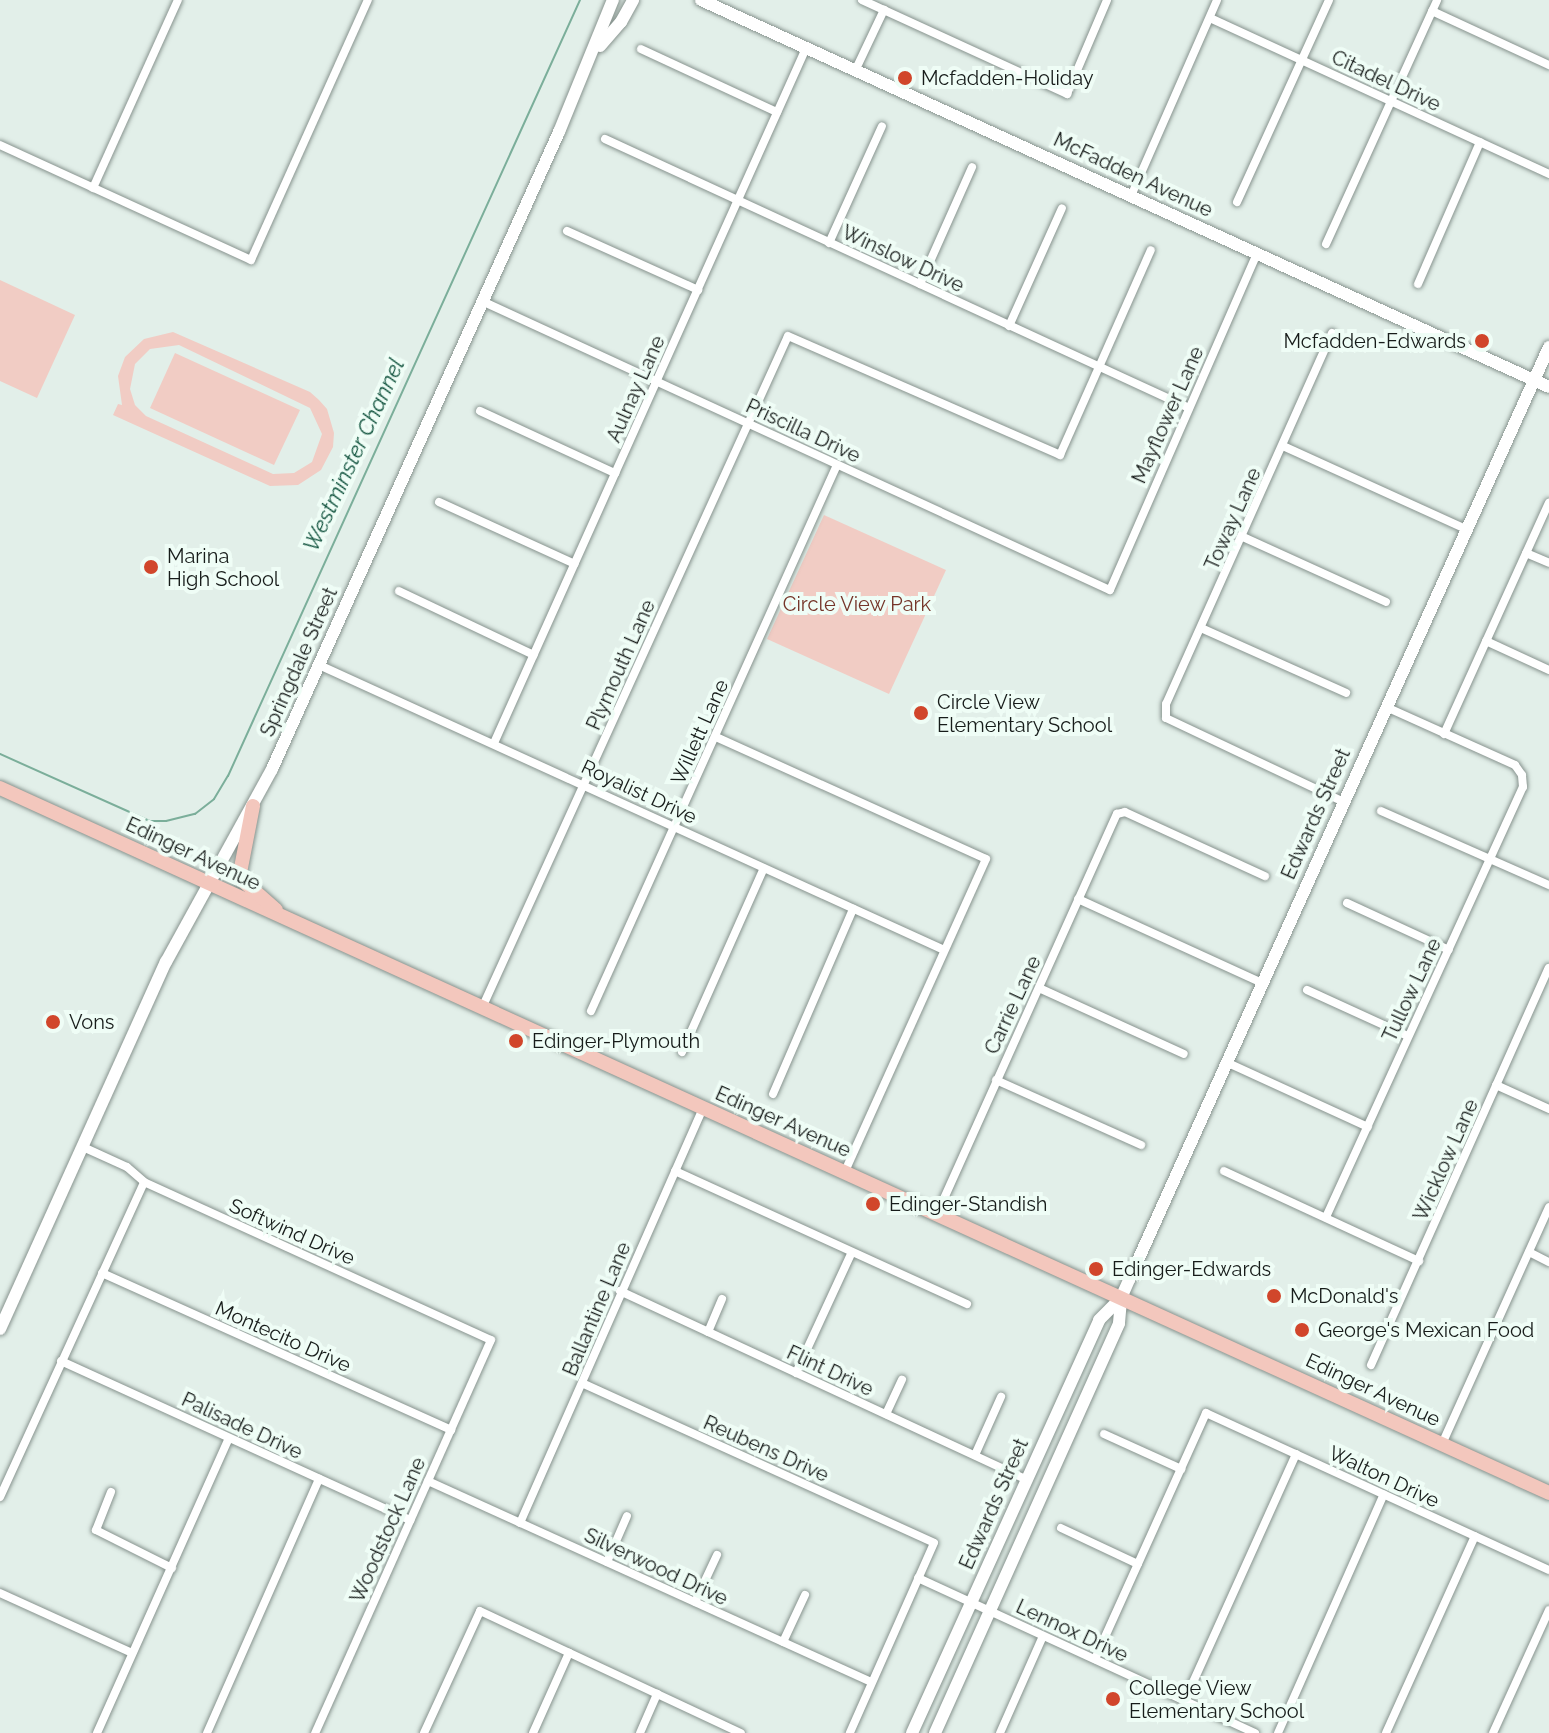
<!DOCTYPE html>
<style>
body{margin:0}
#map{position:relative;width:1549px;height:1733px;overflow:hidden;background:#e2efe9;font-family:Raleway,sans-serif}
div>[style]{position:absolute}
.green>*{inset:0;background:#f1ccc4}
.stream>*{height:2px;margin:-1px;padding:0 1px;transform-origin:1px;border-radius:1px;background:#7bae9a}
.roads{filter:drop-shadow(0 0 2px #87938e) drop-shadow(0 0 2px #87938e)}
.street>*{height:8px;margin:-4px;padding:0 4px;transform-origin:4px;border-radius:4px;background:#fff}
.secondary>*{height:12px;margin:-6px;padding:0 6px;transform-origin:6px;border-radius:6px;background:#fff}
.primary>*{height:14px;margin:-7px;padding:0 7px;transform-origin:7px;border-radius:7px;background:#f3c7bd}
.dots>*{width:22px;height:22px;translate:-50% -50%;box-sizing:border-box;border:4px solid #effdf6;border-radius:50%}
span{translate:-50% -50%;white-space:nowrap;text-align:center;line-height:1.15;-webkit-text-stroke:8px #effdf6;paint-order:stroke}
.poi-label{font-size:20px;color:#171c1a}
.left{translate:0 -50%;text-align:left}
.right{translate:-100% -50%;text-align:right}
.street-label{font-size:20px;color:#171c1a}
.park-label{font-size:20px;color:#753529}
.water-label{font-size:22px;color:#165742;font-style:italic}
</style>
<div id="map">
<div class="green">
<div style="clip-path:polygon(0 280px,75px 315px,37px 398px,0 381px)"></div>
<div style="clip-path:polygon(evenodd,173px 332px,310px 392px,319px 400px,327px 409px,334px 433px,333px 447px,321px 470px,298px 485px,270px 486px,113px 415px,118px 404px,122px 405px,118px 376px,125px 357px,144px 339px,173px 332px,179px 345px,310px 408px,322px 434px,312px 462px,294px 473px,273px 474px,146px 416px,135px 405px,130px 389px,135px 364px,150px 349px,179px 345px)"></div>
<div style="clip-path:polygon(175px 353px,300px 410px,274px 465px,150px 408px)"></div>
<div style="clip-path:polygon(824px 515px,946px 570px,889px 694px,767px 639px)"></div>
</div>
<div class="stream">
<div style="left:0;top:754px;width:164px;rotate:24.1deg"></div>
<div style="left:150px;top:821px;width:16px"></div>
<div style="left:166px;top:821px;width:30px;rotate:-14deg"></div>
<div style="left:195px;top:814px;width:24px;rotate:-38deg"></div>
<div style="left:214px;top:799px;width:27px;rotate:-59deg"></div>
<div style="left:228px;top:776px;width:852px;rotate:-65.6deg"></div>
</div>
<div class="roads">
<div class="street">
<div style="left:862px;top:0;width:226px;rotate:24.6deg"></div>
<div style="left:1067px;top:94px;width:102px;rotate:-66.9deg"></div>
<div style="left:1432px;top:11px;width:129px;rotate:24.8deg"></div>
<div style="left:1210px;top:18px;width:373px;rotate:24.7deg"></div>
<div style="left:641px;top:49px;width:150px;rotate:24.9deg"></div>
<div style="left:855px;top:71px;width:68px;rotate:-64.6deg"></div>
<div style="left:605px;top:139px;width:643px;rotate:24.73deg"></div>
<div style="left:0;top:145px;width:276px;rotate:24.6deg"></div>
<div style="left:251px;top:260px;width:285px;rotate:-65.8deg"></div>
<div style="left:93px;top:188px;width:206px;rotate:-65.7deg"></div>
<div style="left:1131px;top:196px;width:214px;rotate:-66.3deg"></div>
<div style="left:1237px;top:202px;width:222px;rotate:-65.5deg"></div>
<div style="left:567px;top:231px;width:144px;rotate:24.2deg"></div>
<div style="left:829px;top:243px;width:128px;rotate:-65.6deg"></div>
<div style="left:1326px;top:244px;width:268px;rotate:-65.5deg"></div>
<div style="left:920px;top:284px;width:128px;rotate:-66deg"></div>
<div style="left:1418px;top:284px;width:155px;rotate:-66.4deg"></div>
<div style="left:484px;top:302px;width:689px;rotate:24.71deg"></div>
<div style="left:1110px;top:590px;width:367px;rotate:-66.4deg"></div>
<div style="left:1009px;top:326px;width:129px;rotate:-65.8deg"></div>
<div style="left:1332px;top:333px;width:406px;rotate:114.1deg"></div>
<div style="left:1166px;top:704px;width:14px;rotate:90deg"></div>
<div style="left:1166px;top:718px;width:197px;rotate:25.3deg"></div>
<div style="left:480px;top:411px;width:149px;rotate:24.7deg"></div>
<div style="left:1283px;top:446px;width:201px;rotate:24.4deg"></div>
<div style="left:439px;top:502px;width:149px;rotate:24.5deg"></div>
<div style="left:1243px;top:537px;width:157px;rotate:24.4deg"></div>
<div style="left:1526px;top:553px;width:25px;rotate:23deg"></div>
<div style="left:399px;top:591px;width:149px;rotate:25.4deg"></div>
<div style="left:1201px;top:628px;width:159px;rotate:24.1deg"></div>
<div style="left:1486px;top:641px;width:69px;rotate:24.7deg"></div>
<div style="left:319px;top:665px;width:687px;rotate:24.51deg"></div>
<div style="left:1444px;top:734px;width:254px;rotate:-65.6deg"></div>
<div style="left:716px;top:737px;width:296px;rotate:24.3deg"></div>
<div style="left:986px;top:859px;width:343px;rotate:114.3deg"></div>
<div style="left:494px;top:743px;width:762px;rotate:-65.82deg"></div>
<div style="left:1381px;top:811px;width:184px;rotate:23.8deg"></div>
<div style="left:1078px;top:899px;width:202px;rotate:24.5deg"></div>
<div style="left:1347px;top:903px;width:112px;rotate:24.7deg"></div>
<div style="left:1039px;top:988px;width:159px;rotate:24.5deg"></div>
<div style="left:1307px;top:990px;width:111px;rotate:24.5deg"></div>
<div style="left:482px;top:1008px;width:738px;rotate:-65.52deg"></div>
<div style="left:788px;top:336px;width:297px;rotate:23.6deg"></div>
<div style="left:1060px;top:455px;width:224px;rotate:-66.1deg"></div>
<div style="left:591px;top:1011px;width:599px;rotate:-65.75deg"></div>
<div style="left:682px;top:1052px;width:201px;rotate:-66deg"></div>
<div style="left:1226px;top:1062px;width:156px;rotate:24.6deg"></div>
<div style="left:996px;top:1080px;width:159px;rotate:24.1deg"></div>
<div style="left:1496px;top:1085px;width:58px;rotate:24.4deg"></div>
<div style="left:773px;top:1094px;width:202px;rotate:-66.6deg"></div>
<div style="left:83px;top:1147px;width:48px;rotate:24.4deg"></div>
<div style="left:127px;top:1167px;width:23px;rotate:41deg"></div>
<div style="left:144px;top:1182px;width:381px;rotate:24.5deg"></div>
<div style="left:491px;top:1340px;width:431px;rotate:114.1deg"></div>
<div style="left:675px;top:1171px;width:321px;rotate:24.5deg"></div>
<div style="left:1224px;top:1171px;width:215px;rotate:24.8deg"></div>
<div style="left:937px;top:1214px;width:439px;rotate:-65.8deg"></div>
<div style="left:1117px;top:814px;width:8px;rotate:-14deg"></div>
<div style="left:1125px;top:812px;width:154px;rotate:24.6deg"></div>
<div style="left:1326px;top:1217px;width:473px;rotate:-65.4deg"></div>
<div style="left:1523px;top:787px;width:12px;rotate:-95deg"></div>
<div style="left:1522px;top:775px;width:12px;rotate:-125deg"></div>
<div style="left:1515px;top:765px;width:141px;rotate:-155.8deg"></div>
<div style="left:1529px;top:1252px;width:22px;rotate:27deg"></div>
<div style="left:102px;top:1273px;width:383px;rotate:24.2deg"></div>
<div style="left:620px;top:1291px;width:450px;rotate:24.9deg"></div>
<div style="left:708px;top:1332px;width:36px;rotate:-67deg"></div>
<div style="left:61px;top:1361px;width:384px;rotate:24.5deg"></div>
<div style="left:1371px;top:1365px;width:435px;rotate:-65.9deg"></div>
<div style="left:796px;top:1373px;width:133px;rotate:-65.2deg"></div>
<div style="left:584px;top:1384px;width:384px;rotate:24.4deg"></div>
<div style="left:934px;top:1543px;width:208px;rotate:113.9deg"></div>
<div style="left:886px;top:1414px;width:38px;rotate:-65deg"></div>
<div style="left:1104px;top:1434px;width:85px;rotate:24.4deg"></div>
<div style="left:1442px;top:1444px;width:260px;rotate:-65.7deg"></div>
<div style="left:975px;top:1455px;width:64px;rotate:-65.9deg"></div>
<div style="left:428px;top:1481px;width:486px;rotate:24.4deg"></div>
<div style="left:111px;top:1492px;width:41px;rotate:111.5deg"></div>
<div style="left:96px;top:1530px;width:85px;rotate:26.6deg"></div>
<div style="left:0;top:1497px;width:346px;rotate:-65.4deg"></div>
<div style="left:520px;top:1523px;width:454px;rotate:-66.2deg"></div>
<div style="left:1061px;top:1528px;width:85px;rotate:25.1deg"></div>
<div style="left:607px;top:1562px;width:50px;rotate:-66.5deg"></div>
<div style="left:918px;top:1578px;width:371px;rotate:24.7deg"></div>
<div style="left:0;top:1593px;width:145px;rotate:24.4deg"></div>
<div style="left:695px;top:1602px;width:52px;rotate:-64.9deg"></div>
<div style="left:783px;top:1642px;width:52px;rotate:-64.9deg"></div>
<div style="left:1095px;top:1659px;width:270px;rotate:-65.7deg"></div>
<div style="left:1206px;top:1413px;width:377px;rotate:24.6deg"></div>
<div style="left:1185px;top:1700px;width:270px;rotate:-65.7deg"></div>
<div style="left:97px;top:1733px;width:323px;rotate:-65.9deg"></div>
<div style="left:207px;top:1733px;width:278px;rotate:-66.2deg"></div>
<div style="left:424px;top:1733px;width:134px;rotate:-65.3deg"></div>
<div style="left:480px;top:1611px;width:288px;rotate:25.1deg"></div>
<div style="left:533px;top:1733px;width:88px;rotate:-65.8deg"></div>
<div style="left:640px;top:1733px;width:43px;rotate:-66.4deg"></div>
<div style="left:1000px;top:1733px;width:106px;rotate:-66.1deg"></div>
<div style="left:1278px;top:1733px;width:261px;rotate:-66.1deg"></div>
<div style="left:1386px;top:1733px;width:216px;rotate:-65.7deg"></div>
<div style="left:1493px;top:1733px;width:135px;rotate:-65.5deg"></div>
</div>
<div class="secondary">
<div style="left:701px;top:0;width:932px;rotate:24.53deg"></div>
<div style="left:600px;top:46px;width:32px;rotate:-49deg"></div>
<div style="left:621px;top:22px;width:25px;rotate:-61deg"></div>
<div style="left:0;top:1329px;width:403px;rotate:-65.7deg"></div>
<div style="left:166px;top:962px;width:220px;rotate:-61.2deg"></div>
<div style="left:272px;top:769px;width:699px;rotate:-65.75deg"></div>
<div style="left:559px;top:132px;width:143px;rotate:-67.8deg"></div>
<div style="left:912px;top:1733px;width:453px;rotate:-65.6deg"></div>
<div style="left:1099px;top:1320px;width:31px;rotate:-45deg"></div>
<div style="left:935px;top:1733px;width:449px;rotate:-65.8deg"></div>
<div style="left:1119px;top:1323px;width:25px;rotate:-85deg"></div>
<div style="left:1121px;top:1298px;width:22px;rotate:-66deg"></div>
<div style="left:1130px;top:1278px;width:1021px;rotate:-65.77deg"></div>
</div>
<div class="primary">
<div style="left:0;top:788px;width:1702px;rotate:24.47deg"></div>
<div style="left:253px;top:806px;width:68px;rotate:101deg"></div>
<div style="left:240px;top:873px;width:7px;rotate:74deg"></div>
<div style="left:242px;top:880px;width:45px;rotate:41.4deg"></div>
</div>
</div>
<div class="dots">
<div style="left:905px;top:78px;background:#d1462b"></div>
<div style="left:1482px;top:341px;background:#d1462b"></div>
<div style="left:151px;top:567px;background:#d1462b"></div>
<div style="left:921px;top:713px;background:#d1462b"></div>
<div style="left:53px;top:1022px;background:#d1462b"></div>
<div style="left:516px;top:1041px;background:#d1462b"></div>
<div style="left:873px;top:1204px;background:#d1462b"></div>
<div style="left:1096px;top:1269px;background:#d1462b"></div>
<div style="left:1274px;top:1296px;background:#d1462b"></div>
<div style="left:1302px;top:1330px;background:#d1462b"></div>
<div style="left:1113px;top:1699px;background:#d1462b"></div>
</div>
<div class="poi-label">
<span class="left" style="left:921px;top:78px">Mcfadden-Holiday</span>
<span class="right" style="left:1466px;top:341px">Mcfadden-Edwards</span>
<span class="left" style="left:167px;top:568px">Marina<br>High School</span>
<span class="left" style="left:937px;top:714px">Circle View<br>Elementary School</span>
<span class="left" style="left:69px;top:1022px">Vons</span>
<span class="left" style="left:532px;top:1041px">Edinger-Plymouth</span>
<span class="left" style="left:889px;top:1204px">Edinger-Standish</span>
<span class="left" style="left:1112px;top:1269px">Edinger-Edwards</span>
<span class="left" style="left:1290px;top:1296px">McDonald's</span>
<span class="left" style="left:1318px;top:1330px">George's Mexican Food</span>
<span class="left" style="left:1129px;top:1700px">College View<br>Elementary School</span>
</div>
<div class="street-label">
<span style="left:1386px;top:81px;rotate:25deg">Citadel Drive</span>
<span style="left:1133px;top:175px;rotate:25deg">McFadden Avenue</span>
<span style="left:903px;top:259px;rotate:25deg">Winslow Drive</span>
<span style="left:636px;top:389px;rotate:-66deg">Aulnay Lane</span>
<span style="left:1168px;top:415px;rotate:-66deg">Mayflower Lane</span>
<span style="left:803px;top:431px;rotate:25deg">Priscilla Drive</span>
<span style="left:1233px;top:519px;rotate:-66deg">Toway Lane</span>
<span style="left:299px;top:662px;rotate:-66deg">Springdale Street</span>
<span style="left:621px;top:665px;rotate:-66deg">Plymouth Lane</span>
<span style="left:700px;top:732px;rotate:-66deg">Willett Lane</span>
<span style="left:639px;top:792px;rotate:25deg">Royalist Drive</span>
<span style="left:1316px;top:814px;rotate:-66deg">Edwards Street</span>
<span style="left:193px;top:854px;rotate:25deg">Edinger Avenue</span>
<span style="left:1412px;top:990px;rotate:-65deg">Tullow Lane</span>
<span style="left:1013px;top:1005px;rotate:-65deg">Carrie Lane</span>
<span style="left:783px;top:1122px;rotate:24deg">Edinger Avenue</span>
<span style="left:1446px;top:1160px;rotate:-66deg">Wicklow Lane</span>
<span style="left:292px;top:1232px;rotate:24deg">Softwind Drive</span>
<span style="left:597px;top:1309px;rotate:-67deg">Ballantine Lane</span>
<span style="left:283px;top:1337px;rotate:24deg">Montecito Drive</span>
<span style="left:830px;top:1371px;rotate:25deg">Flint Drive</span>
<span style="left:1373px;top:1390px;rotate:25deg">Edinger Avenue</span>
<span style="left:242px;top:1426px;rotate:25deg">Palisade Drive</span>
<span style="left:766px;top:1449px;rotate:24deg">Reubens Drive</span>
<span style="left:1384px;top:1477px;rotate:25deg">Walton Drive</span>
<span style="left:994px;top:1504px;rotate:-66deg">Edwards Street</span>
<span style="left:388px;top:1530px;rotate:-66deg">Woodstock Lane</span>
<span style="left:656px;top:1567px;rotate:25deg">Silverwood Drive</span>
<span style="left:1072px;top:1631px;rotate:25deg">Lennox Drive</span>
</div>
<div class="park-label">
<span style="left:857px;top:604px">Circle View Park</span>
</div>
<div class="water-label">
<span style="left:354px;top:455px;rotate:-65deg">Westminster Channel</span>
</div>
</div>
